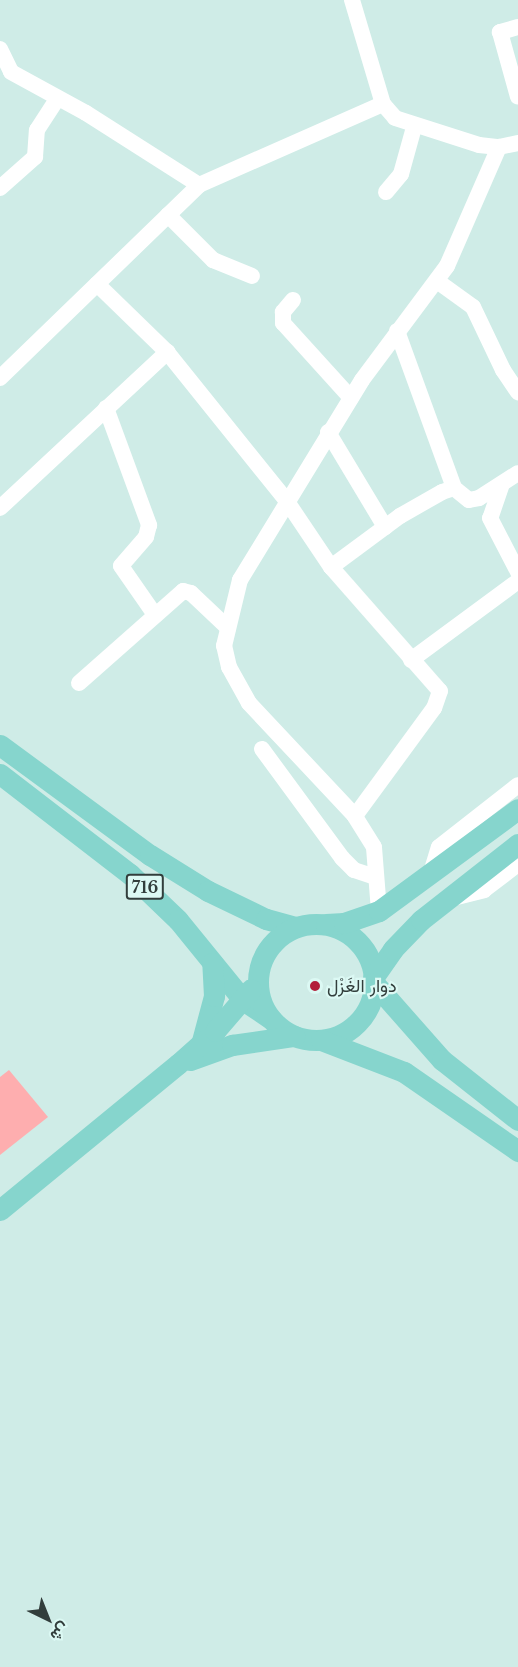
<!DOCTYPE html>
<meta charset="utf-8">
<style>
body{margin:0}
#map{position:relative;width:518px;height:1667px;overflow:hidden;background:#cfece7;font-family:"Libre Baskerville",Vazirmatn,serif}
div>[style]{position:absolute}
.building>*{inset:0;background:#feaeaf}
.minor>*{height:16px;margin:-8px;padding:0 8px;transform-origin:8px;border-radius:8px;background:#fff}
.major>*{height:21px;margin:-10.5px;padding:0 10.5px;transform-origin:10.5px;border-radius:10.5px;background:#86d5cd}
.major>.ring{margin:-10.5px;padding:0;box-sizing:content-box;background:none;border:21px solid #86d5cd;border-radius:50%}
.dots>*{width:16px;height:16px;translate:-50% -50%;box-sizing:border-box;border:3px solid #dcf9f4;border-radius:50%}
span{translate:-50% -50%;white-space:nowrap;text-align:center;line-height:1.15;-webkit-text-stroke:4.5px #dcf9f4;paint-order:stroke}
.shield-label span{padding:2px 4px;background:#dcf9f4;border:2px solid;border-radius:4px;-webkit-text-stroke-width:0}
.shield-label{font-size:16px;color:#323e3c;font-weight:700}
.poi-label{font-size:18px;color:#323e3c}
.left{translate:0 -50%;text-align:left}
.north{position:absolute;left:18px;top:1589px;width:60px;height:60px;-webkit-text-stroke:4px #dcf9f4;paint-order:stroke;rotate:137deg;font-size:16px;font-weight:700;line-height:24px;text-align:center;color:#323e3c}
.north::after{content:'';display:block;margin:auto;width:21px;height:27px;background:#323e3c;clip-path:polygon(50% 0,100% 100%,50% 72%,0 100%)}
</style>
<div id="map">
<div class="building">
<div style="clip-path:polygon(9px 1070px,48px 1117px,0 1155px,0 1077px)"></div>
</div>
<div class="minor">
<div style="left:352px;top:0;width:109px;rotate:73.4deg"></div>
<div style="left:383px;top:104px;width:18px;rotate:49deg"></div>
<div style="left:395px;top:118px;width:88px;rotate:17.8deg"></div>
<div style="left:479px;top:145px;width:20px;rotate:6deg"></div>
<div style="left:499px;top:147px;width:19px;rotate:-12deg"></div>
<div style="left:518px;top:27px;width:19px;rotate:164deg"></div>
<div style="left:500px;top:32px;width:67px;rotate:74.5deg"></div>
<div style="left:0;top:49px;width:25px;rotate:64deg"></div>
<div style="left:11px;top:72px;width:85px;rotate:28.7deg"></div>
<div style="left:86px;top:113px;width:134px;rotate:32.5deg"></div>
<div style="left:0;top:188px;width:47px;rotate:-41.5deg"></div>
<div style="left:35px;top:157px;width:27px;rotate:-86deg"></div>
<div style="left:37px;top:130px;width:38px;rotate:-57deg"></div>
<div style="left:386px;top:192px;width:23px;rotate:-50deg"></div>
<div style="left:401px;top:174px;width:49px;rotate:-74.5deg"></div>
<div style="left:168px;top:215px;width:64px;rotate:45deg"></div>
<div style="left:213px;top:260px;width:42px;rotate:22.3deg"></div>
<div style="left:437px;top:281px;width:44px;rotate:35.8deg"></div>
<div style="left:473px;top:307px;width:70px;rotate:64.5deg"></div>
<div style="left:503px;top:370px;width:27px;rotate:56deg"></div>
<div style="left:97px;top:284px;width:98px;rotate:44.2deg"></div>
<div style="left:167px;top:352px;width:190px;rotate:51.2deg"></div>
<div style="left:286px;top:500px;width:81px;rotate:56.1deg"></div>
<div style="left:331px;top:567px;width:165px;rotate:48.7deg"></div>
<div style="left:440px;top:691px;width:18px;rotate:109deg"></div>
<div style="left:434px;top:708px;width:134px;rotate:126.2deg"></div>
<div style="left:293px;top:300px;width:16px;rotate:130deg"></div>
<div style="left:283px;top:312px;width:11px;rotate:90deg"></div>
<div style="left:283px;top:323px;width:101px;rotate:47.8deg"></div>
<div style="left:397px;top:331px;width:167px;rotate:70deg"></div>
<div style="left:0;top:378px;width:277px;rotate:-44.1deg"></div>
<div style="left:199px;top:185px;width:201px;rotate:-23.8deg"></div>
<div style="left:106px;top:408px;width:125px;rotate:69.8deg"></div>
<div style="left:149px;top:525px;width:12px;rotate:104deg"></div>
<div style="left:146px;top:537px;width:38px;rotate:131deg"></div>
<div style="left:121px;top:566px;width:60px;rotate:55.2deg"></div>
<div style="left:328px;top:432px;width:111px;rotate:59deg"></div>
<div style="left:502px;top:484px;width:36px;rotate:109deg"></div>
<div style="left:490px;top:518px;width:61px;rotate:62.6deg"></div>
<div style="left:0;top:508px;width:229px;rotate:-43deg"></div>
<div style="left:331px;top:567px;width:86px;rotate:-36.5deg"></div>
<div style="left:400px;top:516px;width:48px;rotate:-29.7deg"></div>
<div style="left:442px;top:492px;width:13px;rotate:-18deg"></div>
<div style="left:454px;top:488px;width:19px;rotate:39deg"></div>
<div style="left:469px;top:500px;width:10px;rotate:-11deg"></div>
<div style="left:479px;top:498px;width:46px;rotate:-32.7deg"></div>
<div style="left:411px;top:660px;width:133px;rotate:-36.4deg"></div>
<div style="left:79px;top:683px;width:139px;rotate:-41.5deg"></div>
<div style="left:183px;top:591px;width:8px;rotate:14deg"></div>
<div style="left:191px;top:593px;width:51px;rotate:43.4deg"></div>
<div style="left:262px;top:749px;width:135px;rotate:53.7deg"></div>
<div style="left:342px;top:858px;width:17px;rotate:45deg"></div>
<div style="left:354px;top:870px;width:22px;rotate:18deg"></div>
<div style="left:430px;top:876px;width:30px;rotate:-73deg"></div>
<div style="left:439px;top:847px;width:100px;rotate:-38.1deg"></div>
<div style="left:453px;top:898px;width:32px;rotate:-14deg"></div>
<div style="left:484px;top:890px;width:43px;rotate:-37.4deg"></div>
<div style="left:379px;top:911px;width:64px;rotate:-94.5deg"></div>
<div style="left:374px;top:847px;width:36px;rotate:-122deg"></div>
<div style="left:355px;top:816px;width:155px;rotate:-133.2deg"></div>
<div style="left:249px;top:703px;width:41px;rotate:-119.1deg"></div>
<div style="left:229px;top:667px;width:22px;rotate:-103deg"></div>
<div style="left:224px;top:646px;width:68px;rotate:-76.4deg"></div>
<div style="left:240px;top:580px;width:234px;rotate:-58.6deg"></div>
<div style="left:362px;top:380px;width:142px;rotate:-53.3deg"></div>
<div style="left:447px;top:266px;width:130px;rotate:-66.4deg"></div>
</div>
<div class="major">
<div style="left:0;top:745px;width:186px;rotate:36.3deg"></div>
<div style="left:150px;top:855px;width:68px;rotate:31.8deg"></div>
<div style="left:208px;top:891px;width:64px;rotate:25.8deg"></div>
<div style="left:266px;top:919px;width:31px;rotate:15deg"></div>
<div style="left:0;top:774px;width:164px;rotate:37.6deg"></div>
<div style="left:130px;top:874px;width:66px;rotate:43.8deg"></div>
<div style="left:178px;top:920px;width:103px;rotate:50.9deg"></div>
<div style="left:243px;top:1000px;width:34px;rotate:34deg"></div>
<div class="ring" style="left:258px;top:924px;width:95px;height:95px"></div>
<div style="left:326px;top:924px;width:18px;rotate:-3deg"></div>
<div style="left:344px;top:923px;width:37px;rotate:-19deg"></div>
<div style="left:379px;top:911px;width:172px;rotate:-36.3deg"></div>
<div style="left:373px;top:978px;width:35px;rotate:-55deg"></div>
<div style="left:393px;top:949px;width:40px;rotate:-46deg"></div>
<div style="left:421px;top:920px;width:123px;rotate:-38.1deg"></div>
<div style="left:374px;top:983px;width:103px;rotate:48.6deg"></div>
<div style="left:442px;top:1060px;width:97px;rotate:38.3deg"></div>
<div style="left:321px;top:1040px;width:89px;rotate:21.1deg"></div>
<div style="left:404px;top:1072px;width:139px;rotate:34.7deg"></div>
<div style="left:202px;top:1041px;width:47px;rotate:-75.1deg"></div>
<div style="left:214px;top:996px;width:33px;rotate:-93deg"></div>
<div style="left:190px;top:1060px;width:45px;rotate:-19.7deg"></div>
<div style="left:232px;top:1045px;width:63px;rotate:-8.3deg"></div>
<div style="left:0;top:1210px;width:230px;rotate:-39.4deg"></div>
<div style="left:178px;top:1064px;width:50px;rotate:-41.7deg"></div>
<div style="left:215px;top:1031px;width:55px;rotate:-49.4deg"></div>
</div>
<div class="dots">
<div style="left:315px;top:986px;background:#b21e3a"></div>
</div>
<div class="shield-label">
<span style="left:145px;top:887px">716</span>
</div>
<div class="poi-label">
<span class="left" style="left:327px;top:986px">دوار الغَزْل</span>
</div>
<div class="north">ش</div>
</div>
